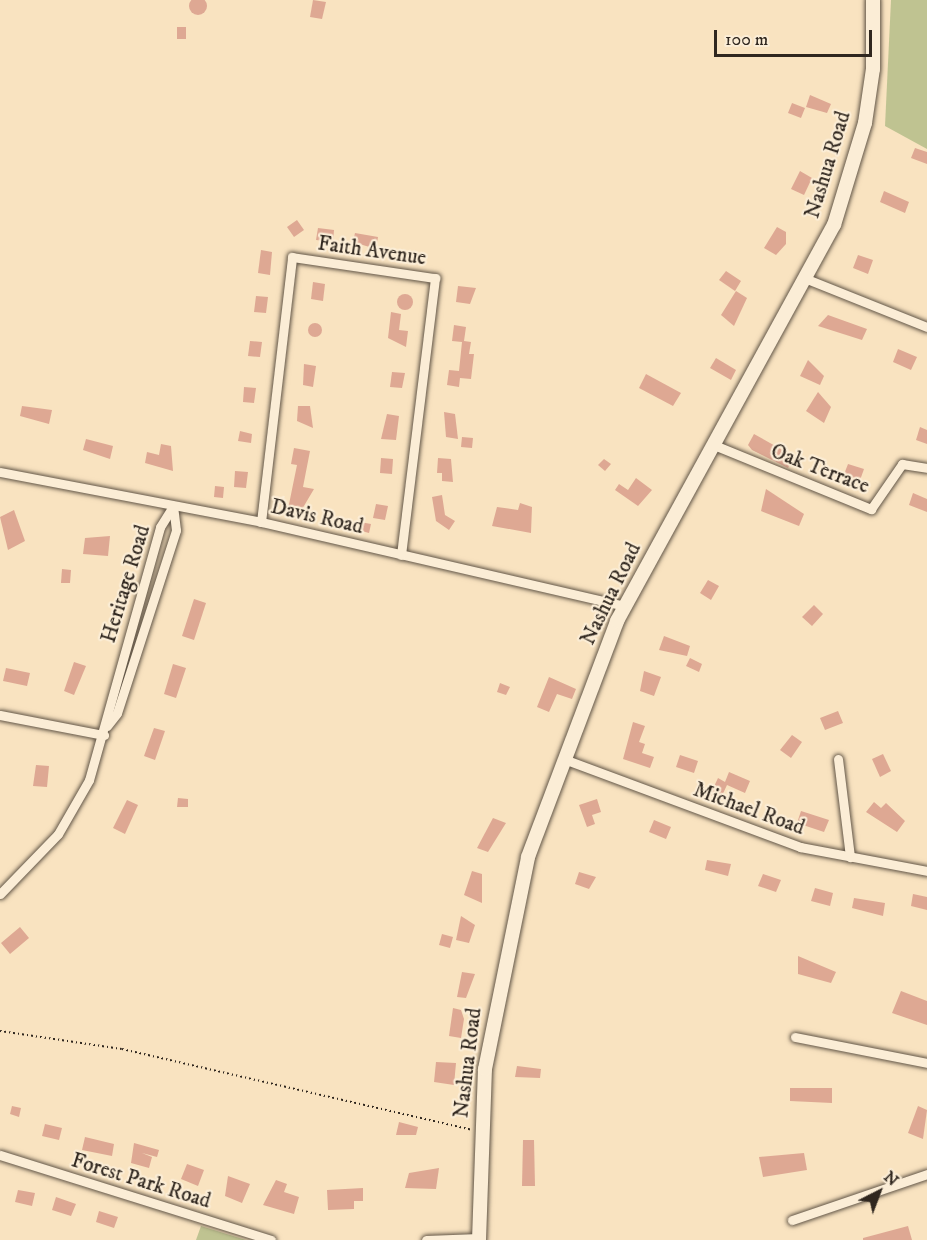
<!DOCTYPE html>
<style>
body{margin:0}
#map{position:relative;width:927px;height:1240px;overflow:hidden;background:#f9e3c0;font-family:"IM FELL DW Pica",serif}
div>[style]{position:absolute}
.green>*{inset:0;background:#bfc391}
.building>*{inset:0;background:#dea893}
.round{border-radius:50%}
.path>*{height:2px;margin-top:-1px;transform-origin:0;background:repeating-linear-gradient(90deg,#30271f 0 1.5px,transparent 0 4.5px)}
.roads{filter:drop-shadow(0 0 2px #625647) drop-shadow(0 0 2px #625647)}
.minor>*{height:9px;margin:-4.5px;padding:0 4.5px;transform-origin:4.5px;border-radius:4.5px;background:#fbedd6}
.secondary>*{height:14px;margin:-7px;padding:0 7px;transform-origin:7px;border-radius:7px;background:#fbedd6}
span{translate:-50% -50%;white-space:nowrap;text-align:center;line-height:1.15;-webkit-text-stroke:4.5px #fbedd6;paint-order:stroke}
.street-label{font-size:21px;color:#30271f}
.north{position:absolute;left:849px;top:1162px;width:60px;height:60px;-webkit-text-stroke:4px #fbedd6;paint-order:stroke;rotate:42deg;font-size:16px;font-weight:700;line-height:24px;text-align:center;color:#30271f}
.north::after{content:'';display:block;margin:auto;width:21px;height:27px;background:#30271f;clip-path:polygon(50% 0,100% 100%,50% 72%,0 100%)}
.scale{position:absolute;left:714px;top:30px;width:158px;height:27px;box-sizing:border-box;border:3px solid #30271f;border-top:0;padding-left:8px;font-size:18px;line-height:21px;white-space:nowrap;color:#30271f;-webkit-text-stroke:4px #fbedd6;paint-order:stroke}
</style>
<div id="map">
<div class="green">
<div style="clip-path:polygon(891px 0,927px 0,927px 149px,885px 126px)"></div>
<div style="clip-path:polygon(201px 1226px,246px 1240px,196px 1240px)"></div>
</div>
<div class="building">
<div class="round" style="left:189px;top:-3px;width:18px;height:18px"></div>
<div style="clip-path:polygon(313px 0,326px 2px,322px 19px,310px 17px)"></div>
<div style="clip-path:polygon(177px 27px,186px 27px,186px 39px,177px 39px)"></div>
<div style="clip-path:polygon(810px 95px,831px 104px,827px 113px,806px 107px)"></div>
<div style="clip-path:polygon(792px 103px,805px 108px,801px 118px,788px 113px)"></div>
<div style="clip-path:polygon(915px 148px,927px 152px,927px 164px,911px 158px)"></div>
<div style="clip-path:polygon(800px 171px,812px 178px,804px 195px,791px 189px)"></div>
<div style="clip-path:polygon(884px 191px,909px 202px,905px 213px,880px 202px)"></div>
<div style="clip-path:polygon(297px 220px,304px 230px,294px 237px,287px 227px)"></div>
<div style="clip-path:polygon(777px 227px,786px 232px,786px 244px,776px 255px,764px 248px)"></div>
<div style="clip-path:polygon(318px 228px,334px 230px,333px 242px,316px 240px)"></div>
<div style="clip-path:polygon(355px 233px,378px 237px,376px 249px,353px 242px)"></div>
<div style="clip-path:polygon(261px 250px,272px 252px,270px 275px,258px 273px)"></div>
<div style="clip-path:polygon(858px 255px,873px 260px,868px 274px,853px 268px)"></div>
<div style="clip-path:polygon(726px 271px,741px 281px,735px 291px,719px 280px)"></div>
<div style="clip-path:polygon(313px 282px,325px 284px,323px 301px,311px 299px)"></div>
<div style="clip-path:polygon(458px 286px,476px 288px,470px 304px,456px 302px)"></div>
<div style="clip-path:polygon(736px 291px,747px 298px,734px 326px,721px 315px)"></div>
<div class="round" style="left:397px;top:294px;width:16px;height:16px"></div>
<div style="clip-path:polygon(256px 296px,268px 297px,266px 313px,254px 312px)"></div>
<div style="clip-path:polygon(391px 312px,401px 314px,399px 330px,408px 331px,406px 347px,388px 338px)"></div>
<div style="clip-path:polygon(828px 315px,867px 329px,862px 340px,818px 326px)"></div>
<div class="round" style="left:308px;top:323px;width:14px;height:14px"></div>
<div style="clip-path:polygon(454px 325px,466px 327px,464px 341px,471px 342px,469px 354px,474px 354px,471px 379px,460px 378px,459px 387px,447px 385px,449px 370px,459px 371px,462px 342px,452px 341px)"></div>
<div style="clip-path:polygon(250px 341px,262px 342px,260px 357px,248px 356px)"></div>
<div style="clip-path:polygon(898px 349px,917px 357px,911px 370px,893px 362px)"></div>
<div style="clip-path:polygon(716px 358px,736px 370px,731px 380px,710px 368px)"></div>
<div style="clip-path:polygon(808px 360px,824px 376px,820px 385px,800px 376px)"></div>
<div style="clip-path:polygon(304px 364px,316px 366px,313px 387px,303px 385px)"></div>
<div style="clip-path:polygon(392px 372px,405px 373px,402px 388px,390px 387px)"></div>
<div style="clip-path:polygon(646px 374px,681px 393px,673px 406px,639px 388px)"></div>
<div style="clip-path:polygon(244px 387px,256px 388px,254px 403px,243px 402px)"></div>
<div style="clip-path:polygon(818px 392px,831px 407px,824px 423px,806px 411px)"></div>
<div style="clip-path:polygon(22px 406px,52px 410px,49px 424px,20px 416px)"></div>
<div style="clip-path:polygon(298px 406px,310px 406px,313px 428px,297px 421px)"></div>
<div style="clip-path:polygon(444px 412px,455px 414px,458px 439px,446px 437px)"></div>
<div style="clip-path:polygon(387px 414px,399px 416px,396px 440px,381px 439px)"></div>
<div style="clip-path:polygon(920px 427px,927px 430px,927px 444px,916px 440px)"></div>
<div style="clip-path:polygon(240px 431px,252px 434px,251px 443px,238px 441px)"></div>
<div style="clip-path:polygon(754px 434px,795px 457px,788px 468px,752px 450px,748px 445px)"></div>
<div style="clip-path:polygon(462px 437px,473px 438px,472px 448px,461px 447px)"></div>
<div style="clip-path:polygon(86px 439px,113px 446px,110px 459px,83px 450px)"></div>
<div style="clip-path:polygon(161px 444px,171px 446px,173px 471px,145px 463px,147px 452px,159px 455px)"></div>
<div style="clip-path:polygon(294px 448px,310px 451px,303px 487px,314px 489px,298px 516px,287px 514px,297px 465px,291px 464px)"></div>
<div style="clip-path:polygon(381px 458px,393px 459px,392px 474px,380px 473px)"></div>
<div style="clip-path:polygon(438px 458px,451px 459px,453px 482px,442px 481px,442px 473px,437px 473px)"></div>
<div style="clip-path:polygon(604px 459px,611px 464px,605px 471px,598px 465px)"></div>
<div style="clip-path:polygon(848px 464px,864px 469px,859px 483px,843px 477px)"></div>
<div style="clip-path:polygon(235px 471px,248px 472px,246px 488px,234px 487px)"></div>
<div style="clip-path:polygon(636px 478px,652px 490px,638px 506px,615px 490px,619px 484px,628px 490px)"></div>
<div style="clip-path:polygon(215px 486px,224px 487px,223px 498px,214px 497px)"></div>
<div style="clip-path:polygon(766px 489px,804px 514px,799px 526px,761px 511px)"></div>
<div style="clip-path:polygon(913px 493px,927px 499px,927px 512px,909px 505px)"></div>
<div style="clip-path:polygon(442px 495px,445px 515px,455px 521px,449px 530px,436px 521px,432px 497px)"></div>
<div style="clip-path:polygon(520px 503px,532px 507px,531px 533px,492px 526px,497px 507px,518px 510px)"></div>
<div style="clip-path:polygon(376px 504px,388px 506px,385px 520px,373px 518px)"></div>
<div style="clip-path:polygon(14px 510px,25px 541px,8px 550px,0 517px)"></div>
<div style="clip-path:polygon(360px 522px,371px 524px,369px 533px,358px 530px)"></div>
<div style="clip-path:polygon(110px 536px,108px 556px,83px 554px,85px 538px)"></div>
<div style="clip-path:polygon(62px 569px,71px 570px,70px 583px,61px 583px)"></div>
<div style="clip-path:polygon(708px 580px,719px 586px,711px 600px,700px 593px)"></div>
<div style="clip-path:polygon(194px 599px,206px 603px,194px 640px,182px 636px)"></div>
<div style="clip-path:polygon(814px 605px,823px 614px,812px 626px,802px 617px)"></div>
<div style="clip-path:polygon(664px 636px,690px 646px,687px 656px,659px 650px)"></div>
<div style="clip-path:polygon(690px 658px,702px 664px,699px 672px,686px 666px)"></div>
<div style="clip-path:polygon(74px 662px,86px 666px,74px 695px,64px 691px)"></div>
<div style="clip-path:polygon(173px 664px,186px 668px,176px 698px,164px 694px)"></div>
<div style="clip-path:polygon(6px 668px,30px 673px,27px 686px,3px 681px)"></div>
<div style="clip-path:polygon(644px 671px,661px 677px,654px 696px,640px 691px)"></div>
<div style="clip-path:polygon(549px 677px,576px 689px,572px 699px,557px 694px,549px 712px,537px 707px)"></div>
<div style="clip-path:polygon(500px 683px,510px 687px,506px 695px,497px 692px)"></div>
<div style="clip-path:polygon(838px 711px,843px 723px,825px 730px,820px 718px)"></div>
<div style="clip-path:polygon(633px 722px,645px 726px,639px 742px,645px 744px,642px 753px,654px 757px,650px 768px,623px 759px)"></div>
<div style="clip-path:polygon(154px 728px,165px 731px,155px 760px,144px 756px)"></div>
<div style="clip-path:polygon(792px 735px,802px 742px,791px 758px,780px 750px)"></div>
<div style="clip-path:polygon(883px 754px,891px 771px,880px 777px,872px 759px)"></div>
<div style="clip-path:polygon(680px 755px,698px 761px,694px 773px,676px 767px)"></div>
<div style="clip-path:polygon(36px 765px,49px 766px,47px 787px,33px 786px)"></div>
<div style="clip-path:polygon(729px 772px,750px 781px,745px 793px,727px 785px,720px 800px,710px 795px,718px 778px,725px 782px)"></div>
<div style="clip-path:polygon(178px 798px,188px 799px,188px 807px,177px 807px)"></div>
<div style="clip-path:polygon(597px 799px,601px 812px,592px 815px,595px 824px,587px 827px,579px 805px)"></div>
<div style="clip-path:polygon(127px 800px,138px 805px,125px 834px,113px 828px)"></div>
<div style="clip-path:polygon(874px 802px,881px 808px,886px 803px,905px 821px,897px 832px,866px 812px)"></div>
<div style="clip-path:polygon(801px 811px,829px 820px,824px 832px,797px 823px)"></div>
<div style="clip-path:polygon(493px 818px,506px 823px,488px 852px,477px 848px)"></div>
<div style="clip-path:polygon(654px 820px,671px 827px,666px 839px,649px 832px)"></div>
<div style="clip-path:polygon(707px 860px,731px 864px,728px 876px,705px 870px)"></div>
<div style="clip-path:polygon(472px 871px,482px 874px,482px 903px,464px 895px)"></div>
<div style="clip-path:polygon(579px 872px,596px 877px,589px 889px,575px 884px)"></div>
<div style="clip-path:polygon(763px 874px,781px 880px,776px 892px,758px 886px)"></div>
<div style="clip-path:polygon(815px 888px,833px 893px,830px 906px,811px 901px)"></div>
<div style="clip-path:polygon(913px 894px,927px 897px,927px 910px,911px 906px)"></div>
<div style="clip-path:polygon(854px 898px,885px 903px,883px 916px,852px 908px)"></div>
<div style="clip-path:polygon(461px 916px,475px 925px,469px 943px,456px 940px)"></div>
<div style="clip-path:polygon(20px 927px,29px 938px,10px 954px,1px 943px)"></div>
<div style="clip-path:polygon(442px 934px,453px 937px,450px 948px,439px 945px)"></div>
<div style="clip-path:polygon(798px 956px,836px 972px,831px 983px,798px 974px)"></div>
<div style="clip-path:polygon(462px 972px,475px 974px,466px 998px,457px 997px)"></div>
<div style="clip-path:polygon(901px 991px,927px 1001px,927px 1025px,892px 1013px)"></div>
<div style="clip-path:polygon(453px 1008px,461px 1010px,464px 1019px,461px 1038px,449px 1036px)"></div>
<div style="clip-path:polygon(436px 1062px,456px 1063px,454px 1085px,434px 1082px)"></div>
<div style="clip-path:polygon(517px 1066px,541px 1069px,540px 1078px,515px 1077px)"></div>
<div style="clip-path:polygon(790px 1088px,832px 1088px,832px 1103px,790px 1101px)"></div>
<div style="clip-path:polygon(12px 1106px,21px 1108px,19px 1117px,10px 1114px)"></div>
<div style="clip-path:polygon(918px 1106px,927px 1110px,923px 1139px,908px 1133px)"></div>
<div style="clip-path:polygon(399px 1122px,418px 1127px,416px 1135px,396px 1135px)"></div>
<div style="clip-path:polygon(45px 1124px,62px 1128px,59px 1140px,42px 1136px)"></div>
<div style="clip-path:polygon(85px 1137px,114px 1144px,112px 1156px,82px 1150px)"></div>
<div style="clip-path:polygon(523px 1140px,534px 1140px,535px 1186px,522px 1186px)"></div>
<div style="clip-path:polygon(134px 1143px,159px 1150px,157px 1157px,142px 1153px,152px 1157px,149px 1168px,131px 1163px)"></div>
<div style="clip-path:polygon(804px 1153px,807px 1170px,763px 1177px,759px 1157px)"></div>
<div style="clip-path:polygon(187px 1164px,204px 1170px,198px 1186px,181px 1179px)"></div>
<div style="clip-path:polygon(439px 1168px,436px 1189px,405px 1188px,409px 1173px)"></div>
<div style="clip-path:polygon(228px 1176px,250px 1184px,242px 1203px,225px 1196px)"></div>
<div style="clip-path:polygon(276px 1180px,287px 1184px,284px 1192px,299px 1197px,294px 1214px,263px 1205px)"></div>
<div style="clip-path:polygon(363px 1188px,363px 1201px,354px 1201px,354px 1209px,328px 1210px,327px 1190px)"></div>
<div style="clip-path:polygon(18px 1190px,35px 1193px,32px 1206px,15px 1202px)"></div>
<div style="clip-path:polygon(56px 1197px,76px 1204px,71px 1216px,52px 1210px)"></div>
<div style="clip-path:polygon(99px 1211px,118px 1217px,114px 1228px,96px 1222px)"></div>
<div style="clip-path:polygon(908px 1226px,912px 1240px,863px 1240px,863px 1238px)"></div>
</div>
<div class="path">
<div style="left:0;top:1031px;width:123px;rotate:8.4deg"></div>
<div style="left:122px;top:1049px;width:360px;rotate:13deg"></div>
</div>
<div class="roads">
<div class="minor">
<div style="left:807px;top:279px;width:129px;rotate:21.8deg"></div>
<div style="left:714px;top:445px;width:170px;rotate:22.2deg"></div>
<div style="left:871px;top:509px;width:55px;rotate:-55.4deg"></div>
<div style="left:902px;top:464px;width:25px;rotate:9deg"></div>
<div style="left:0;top:472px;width:266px;rotate:10.8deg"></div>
<div style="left:261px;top:522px;width:374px;rotate:13deg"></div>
<div style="left:261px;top:522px;width:267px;rotate:-83.3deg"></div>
<div style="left:292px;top:257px;width:145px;rotate:8.4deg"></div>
<div style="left:435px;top:278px;width:279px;rotate:97deg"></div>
<div style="left:0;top:715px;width:106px;rotate:10.9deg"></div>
<div style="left:107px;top:726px;width:16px;rotate:-52deg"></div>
<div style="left:117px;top:713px;width:192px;rotate:-72.1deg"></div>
<div style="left:176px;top:530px;width:24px;rotate:-97deg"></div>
<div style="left:564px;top:759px;width:252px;rotate:20.4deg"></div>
<div style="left:800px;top:847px;width:129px;rotate:10.7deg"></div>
<div style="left:838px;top:759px;width:99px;rotate:83deg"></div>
<div style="left:0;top:894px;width:83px;rotate:-46deg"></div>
<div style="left:58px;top:834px;width:62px;rotate:-60.1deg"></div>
<div style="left:89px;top:780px;width:263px;rotate:-74.3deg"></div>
<div style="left:160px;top:527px;width:25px;rotate:-58deg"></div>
<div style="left:795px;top:1037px;width:135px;rotate:11.1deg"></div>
<div style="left:0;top:1155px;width:284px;rotate:17.4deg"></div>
<div style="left:792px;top:1220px;width:143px;rotate:-18.8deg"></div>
<div style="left:426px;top:1240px;width:53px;rotate:-2.2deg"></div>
</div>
<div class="secondary">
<div style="left:479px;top:1240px;width:171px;rotate:-88deg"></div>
<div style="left:485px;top:1069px;width:216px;rotate:-78.5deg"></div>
<div style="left:528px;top:857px;width:252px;rotate:-69.3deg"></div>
<div style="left:617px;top:621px;width:452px;rotate:-61.3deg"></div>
<div style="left:834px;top:225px;width:107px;rotate:-73.1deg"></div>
<div style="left:865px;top:123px;width:55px;rotate:-81.6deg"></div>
<div style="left:873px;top:69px;width:69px;rotate:-90deg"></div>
</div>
</div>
<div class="street-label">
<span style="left:828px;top:165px;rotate:-73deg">Nashua Road</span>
<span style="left:372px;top:251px;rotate:8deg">Faith Avenue</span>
<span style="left:820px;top:469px;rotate:21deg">Oak Terrace</span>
<span style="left:317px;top:517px;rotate:13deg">Davis Road</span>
<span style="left:126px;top:584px;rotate:-73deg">Heritage Road</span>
<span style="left:611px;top:594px;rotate:-64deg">Nashua Road</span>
<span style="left:749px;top:809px;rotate:20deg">Michael Road</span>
<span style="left:468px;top:1063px;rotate:-83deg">Nashua Road</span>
<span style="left:141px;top:1181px;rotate:17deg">Forest Park Road</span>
</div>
<div class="north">N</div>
<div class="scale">100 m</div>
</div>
